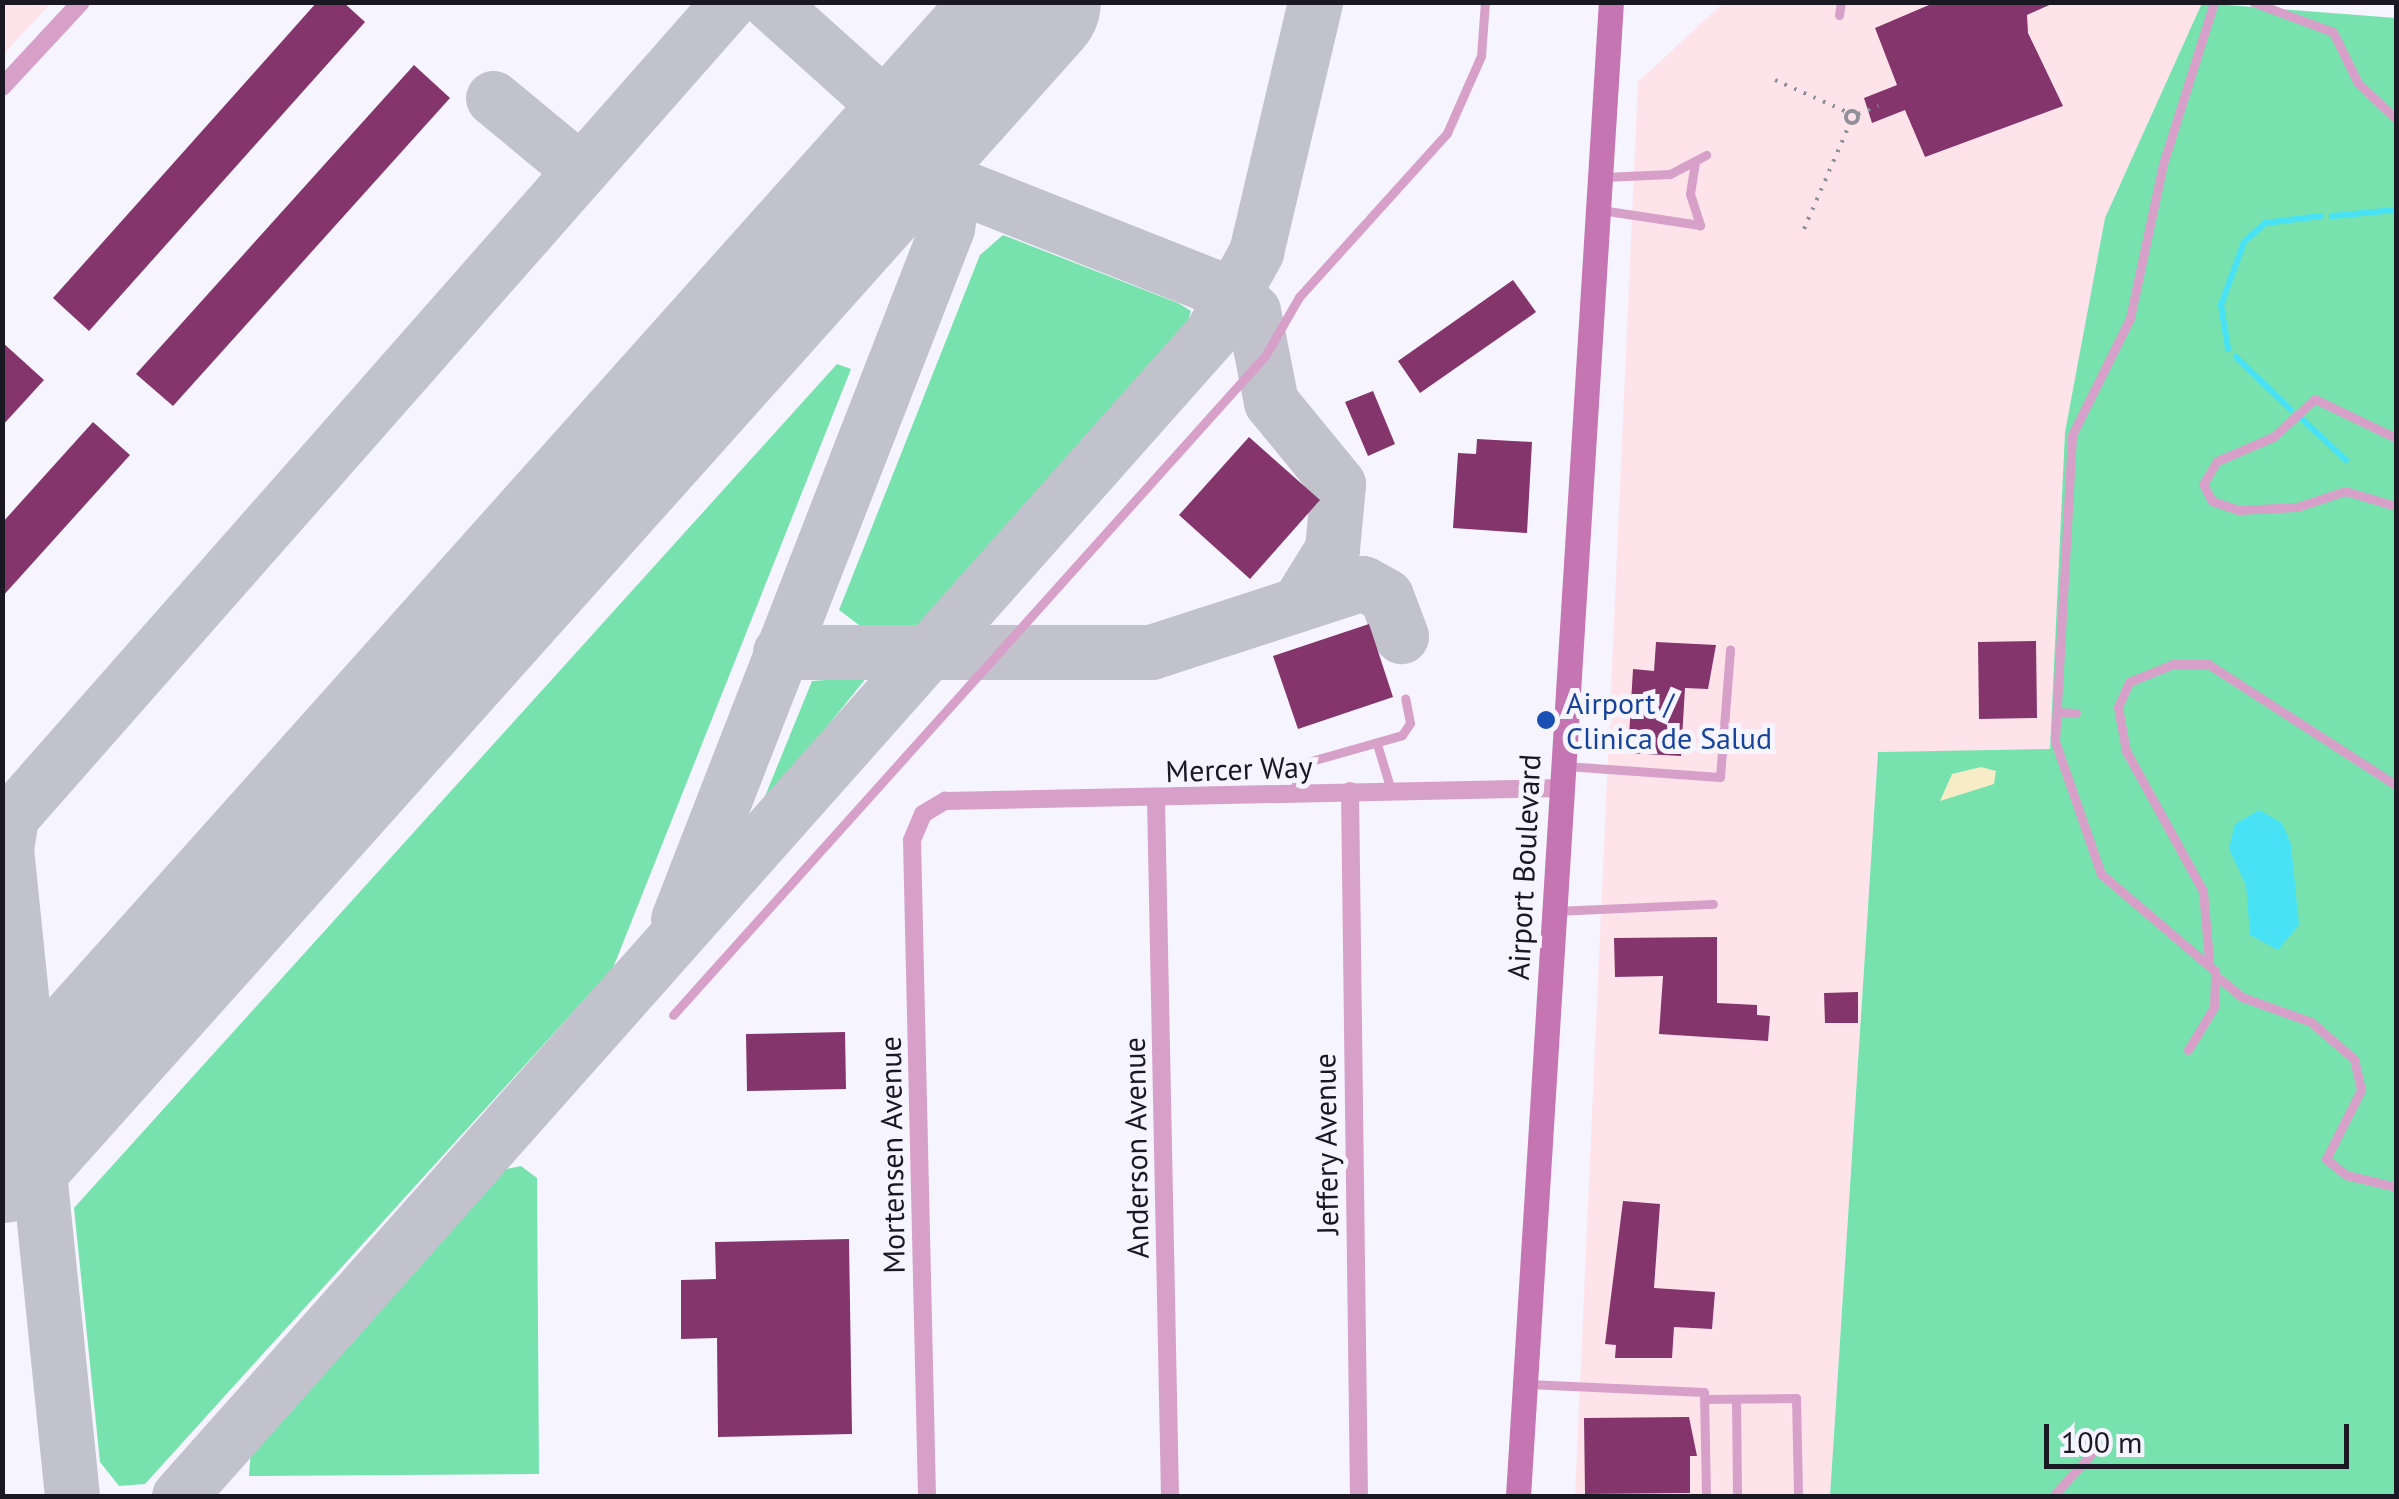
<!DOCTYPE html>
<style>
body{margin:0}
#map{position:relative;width:2399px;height:1499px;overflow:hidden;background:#f5f4ff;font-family:"PT Sans",sans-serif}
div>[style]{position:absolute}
.industrial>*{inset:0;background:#fee4ea}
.green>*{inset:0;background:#78e2af}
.sand>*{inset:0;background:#f6ecc6}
.water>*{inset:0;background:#49e2f5}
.stream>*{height:6px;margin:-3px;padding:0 3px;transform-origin:3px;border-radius:3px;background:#49e2f5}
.taxiway>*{height:55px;margin:-27.5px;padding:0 27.5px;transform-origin:27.5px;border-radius:27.5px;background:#c2c2cc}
.runway>*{height:138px;margin:-69px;padding:0 69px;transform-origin:69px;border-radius:69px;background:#c2c2cc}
.building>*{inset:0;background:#84356b}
.path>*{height:4px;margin-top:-2px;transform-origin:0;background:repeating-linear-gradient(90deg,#908f9a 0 2.5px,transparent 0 10.5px)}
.path>.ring{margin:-2px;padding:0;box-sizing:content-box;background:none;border:4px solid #908f9a;border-radius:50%}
.lane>*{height:9px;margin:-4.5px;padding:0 4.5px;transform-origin:4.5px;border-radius:4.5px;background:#d7a0c9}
.street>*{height:18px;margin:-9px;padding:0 9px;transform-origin:9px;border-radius:9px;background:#d7a0c9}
.secondary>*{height:25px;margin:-12.5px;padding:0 12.5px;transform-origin:12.5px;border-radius:12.5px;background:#c475b2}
.dots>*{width:28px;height:28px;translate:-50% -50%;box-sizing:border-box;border:5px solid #f5f4ff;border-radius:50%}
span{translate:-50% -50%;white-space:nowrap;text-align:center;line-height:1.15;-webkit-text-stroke:10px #f5f4ff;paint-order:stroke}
.transit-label{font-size:30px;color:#164399}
.left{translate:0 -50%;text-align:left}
.street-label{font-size:30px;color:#1a1923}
.frame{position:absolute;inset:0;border:5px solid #1a1923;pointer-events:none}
.scale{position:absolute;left:2044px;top:1424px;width:305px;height:45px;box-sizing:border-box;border:5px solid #1a1923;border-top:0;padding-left:12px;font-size:30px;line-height:35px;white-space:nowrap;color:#1a1923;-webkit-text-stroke:8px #f5f4ff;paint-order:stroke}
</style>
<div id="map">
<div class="industrial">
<div style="clip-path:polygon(3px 2px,51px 3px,3px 55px,2px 3px)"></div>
<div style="clip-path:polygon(1723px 3px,2202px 3px,2105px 218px,2065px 432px,2050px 750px,1878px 752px,1830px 1496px,1575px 1496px,1638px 82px)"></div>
</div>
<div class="green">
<div style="clip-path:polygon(2202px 3px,2396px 18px,2396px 1496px,1830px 1496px,1878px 752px,2050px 749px,2065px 432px,2105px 218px)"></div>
<div style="clip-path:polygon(1003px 235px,1178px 303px,1191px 311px,1185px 332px,916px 629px,859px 625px,839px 610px,980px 255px)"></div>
<div style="clip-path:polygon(837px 364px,851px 369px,613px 968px,145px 1484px,119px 1486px,100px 1462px,74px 1208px)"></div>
<div style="clip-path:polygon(867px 677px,759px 811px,812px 681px)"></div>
<div style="clip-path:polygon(521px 1166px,537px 1178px,539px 1474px,249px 1476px,251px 1449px,502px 1170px)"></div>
</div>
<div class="sand">
<div style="clip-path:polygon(1981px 767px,1996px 771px,1994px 784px,1940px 801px,1952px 774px)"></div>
</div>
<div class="water">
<div style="clip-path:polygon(2259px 810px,2282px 823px,2291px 844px,2299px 925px,2278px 950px,2250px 935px,2246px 885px,2229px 849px,2235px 824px)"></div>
</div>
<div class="stream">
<div style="left:2332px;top:216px;width:64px;rotate:-5.4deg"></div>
<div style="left:2228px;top:349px;width:45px;rotate:-99deg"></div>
<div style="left:2221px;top:305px;width:67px;rotate:-69.9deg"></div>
<div style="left:2244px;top:242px;width:28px;rotate:-42deg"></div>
<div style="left:2265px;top:223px;width:56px;rotate:-7.1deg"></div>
<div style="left:2236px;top:357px;width:76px;rotate:43.9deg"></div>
<div style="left:2302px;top:419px;width:60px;rotate:43deg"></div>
</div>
<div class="taxiway">
<div style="left:493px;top:98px;width:113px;rotate:39.6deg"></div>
<div style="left:954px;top:184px;width:304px;rotate:21.6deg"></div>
<div style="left:1237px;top:296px;width:22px;rotate:43deg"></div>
<div style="left:1253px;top:311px;width:93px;rotate:78.8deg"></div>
<div style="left:1271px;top:402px;width:106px;rotate:50.7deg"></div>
<div style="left:1338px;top:484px;width:65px;rotate:95.3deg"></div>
<div style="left:1332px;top:549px;width:65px;rotate:121.7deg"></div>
<div style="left:780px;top:652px;width:371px"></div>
<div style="left:1151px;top:652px;width:223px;rotate:-18deg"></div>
<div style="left:1363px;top:583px;width:26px;rotate:29deg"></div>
<div style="left:1386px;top:596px;width:43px;rotate:69.4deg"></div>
<div style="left:678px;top:919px;width:742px;rotate:-68.73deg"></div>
<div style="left:947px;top:228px;width:45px;rotate:-81deg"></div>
<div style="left:954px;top:184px;width:30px;rotate:-114deg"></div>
<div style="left:942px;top:157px;width:232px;rotate:-138.1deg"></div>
<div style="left:72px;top:1496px;width:650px;rotate:-95.82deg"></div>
<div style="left:6px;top:849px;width:32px;rotate:-81deg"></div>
<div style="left:11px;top:817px;width:1086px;rotate:-48.62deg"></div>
<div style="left:179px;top:1496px;width:1554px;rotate:-48.39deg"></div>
<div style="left:1211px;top:334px;width:94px;rotate:-61.2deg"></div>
<div style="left:1256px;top:252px;width:257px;rotate:-76.7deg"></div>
</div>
<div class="runway">
<div style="left:2px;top:1154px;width:1545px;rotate:-48.2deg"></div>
</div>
<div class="building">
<div style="clip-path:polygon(317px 2px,343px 2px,365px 22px,89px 331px,53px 298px)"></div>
<div style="clip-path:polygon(1936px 2px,2056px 2px,2027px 15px,2028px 33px,2063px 106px,1925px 157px,1905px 110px,1872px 123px,1864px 98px,1897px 85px,1875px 28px)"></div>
<div style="clip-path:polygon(414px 65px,450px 98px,173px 406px,136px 374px)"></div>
<div style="clip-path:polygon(1513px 280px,1536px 312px,1420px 393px,1398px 361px)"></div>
<div style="clip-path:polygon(2px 342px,44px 380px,2px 426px)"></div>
<div style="clip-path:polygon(1373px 391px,1395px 444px,1368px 456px,1345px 402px)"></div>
<div style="clip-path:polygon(93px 422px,130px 455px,2px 597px,2px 523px)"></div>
<div style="clip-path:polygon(1249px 437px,1320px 500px,1250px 579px,1179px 515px)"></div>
<div style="clip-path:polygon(1477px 439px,1532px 442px,1527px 533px,1453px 528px,1458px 453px,1476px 454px)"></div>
<div style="clip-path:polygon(1369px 624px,1393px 697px,1298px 729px,1273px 656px)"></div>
<div style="clip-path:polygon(2036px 641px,2037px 718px,1979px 719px,1978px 642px)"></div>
<div style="clip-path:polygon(1656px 642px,1716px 645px,1708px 689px,1685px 688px,1681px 756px,1628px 753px,1633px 669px,1654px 671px)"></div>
<div style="clip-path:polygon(1717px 937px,1717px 1003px,1757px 1005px,1757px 1015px,1770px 1016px,1768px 1041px,1659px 1034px,1663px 976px,1615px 977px,1614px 938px)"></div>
<div style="clip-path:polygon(1858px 992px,1858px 1023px,1825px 1023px,1824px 993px)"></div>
<div style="clip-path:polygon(845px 1032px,846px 1089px,747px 1091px,746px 1034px)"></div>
<div style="clip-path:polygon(1623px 1201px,1660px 1204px,1654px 1288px,1715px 1292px,1712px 1329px,1674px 1327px,1672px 1358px,1615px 1358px,1616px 1345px,1605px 1344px)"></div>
<div style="clip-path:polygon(849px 1239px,852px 1434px,718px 1437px,717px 1338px,681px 1339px,681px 1280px,716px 1279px,715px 1242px)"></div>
<div style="clip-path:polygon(1689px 1417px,1697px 1456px,1690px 1456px,1690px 1493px,1585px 1494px,1584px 1418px)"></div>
</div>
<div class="path">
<div style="left:1775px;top:80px;width:79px;rotate:24deg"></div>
<div class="ring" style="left:1846px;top:111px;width:8px;height:8px"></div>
<div style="left:1858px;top:114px;width:22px;rotate:-22deg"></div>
<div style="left:1804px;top:229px;width:116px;rotate:-66.5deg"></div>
</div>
<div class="lane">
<div style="left:2253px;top:2px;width:85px;rotate:20.6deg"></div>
<div style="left:2333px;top:32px;width:57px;rotate:63.9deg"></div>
<div style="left:2358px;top:83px;width:52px;rotate:43.5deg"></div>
<div style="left:1839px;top:15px;width:13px;rotate:-81deg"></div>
<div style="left:1695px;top:162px;width:32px;rotate:99deg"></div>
<div style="left:1690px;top:194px;width:33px;rotate:72deg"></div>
<div style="left:1604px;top:177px;width:66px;rotate:-2.6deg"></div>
<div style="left:1670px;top:174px;width:41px;rotate:-27.8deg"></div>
<div style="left:1601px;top:210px;width:100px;rotate:8.6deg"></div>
<div style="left:2396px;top:438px;width:90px;rotate:-154.3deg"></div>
<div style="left:2315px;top:399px;width:57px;rotate:137.9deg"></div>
<div style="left:2273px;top:437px;width:61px;rotate:156.8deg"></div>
<div style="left:2217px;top:461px;width:27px;rotate:121deg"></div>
<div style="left:2203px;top:484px;width:19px;rotate:62deg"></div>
<div style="left:2212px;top:501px;width:28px;rotate:19deg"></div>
<div style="left:2238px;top:510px;width:59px;rotate:-2.9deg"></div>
<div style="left:2297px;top:507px;width:51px;rotate:-18.4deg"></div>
<div style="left:2345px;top:491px;width:53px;rotate:16.4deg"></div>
<div style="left:2057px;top:712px;width:19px;rotate:3deg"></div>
<div style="left:1377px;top:744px;width:48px;rotate:73.1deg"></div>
<div style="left:1566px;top:766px;width:154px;rotate:4.1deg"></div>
<div style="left:1720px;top:777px;width:128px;rotate:-85.5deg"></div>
<div style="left:1292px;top:794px;width:33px;rotate:-69deg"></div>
<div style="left:1304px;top:763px;width:102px;rotate:-15.9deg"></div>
<div style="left:1402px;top:735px;width:14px;rotate:-56deg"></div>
<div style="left:1410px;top:723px;width:25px;rotate:-101deg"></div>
<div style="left:1556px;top:911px;width:157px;rotate:-2.6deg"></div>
<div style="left:2209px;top:960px;width:69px;rotate:-95deg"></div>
<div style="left:2203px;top:891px;width:160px;rotate:-118.8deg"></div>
<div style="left:2126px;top:751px;width:45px;rotate:-100.3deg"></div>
<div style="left:2118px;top:707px;width:27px;rotate:-66deg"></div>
<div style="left:2129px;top:682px;width:48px;rotate:-22.2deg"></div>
<div style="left:2173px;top:664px;width:35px"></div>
<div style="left:2208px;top:664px;width:224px;rotate:32.8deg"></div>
<div style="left:2219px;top:978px;width:30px;rotate:40deg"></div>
<div style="left:2242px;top:997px;width:73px;rotate:19.9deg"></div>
<div style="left:2311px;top:1022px;width:57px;rotate:40.7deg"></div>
<div style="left:2354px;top:1059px;width:32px;rotate:77deg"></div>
<div style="left:2361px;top:1090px;width:77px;rotate:116.9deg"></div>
<div style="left:2326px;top:1159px;width:26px;rotate:39deg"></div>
<div style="left:2346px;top:1175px;width:51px;rotate:13.5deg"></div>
<div style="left:673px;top:1015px;width:886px;rotate:-48.07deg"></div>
<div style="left:1265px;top:356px;width:68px;rotate:-60deg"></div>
<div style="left:1299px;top:297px;width:221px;rotate:-47.9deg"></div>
<div style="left:1447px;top:133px;width:84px;rotate:-66.2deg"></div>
<div style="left:1481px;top:56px;width:54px;rotate:-85.8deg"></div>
<div style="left:2188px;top:1050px;width:50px;rotate:-58.8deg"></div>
<div style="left:2214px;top:1007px;width:36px;rotate:-88deg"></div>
<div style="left:2215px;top:971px;width:150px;rotate:-139.6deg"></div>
<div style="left:2101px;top:874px;width:141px;rotate:-109.1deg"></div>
<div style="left:2055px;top:741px;width:306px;rotate:-86.8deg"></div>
<div style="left:2072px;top:435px;width:131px;rotate:-63.6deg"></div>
<div style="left:2130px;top:318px;width:157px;rotate:-77.9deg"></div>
<div style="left:2163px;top:164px;width:170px;rotate:-72.5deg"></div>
<div style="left:1528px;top:1384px;width:176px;rotate:2.6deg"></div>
<div style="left:1704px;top:1392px;width:104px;rotate:88.9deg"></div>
<div style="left:1704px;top:1399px;width:92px;rotate:-0.6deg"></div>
<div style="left:1796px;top:1398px;width:98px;rotate:88.8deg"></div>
<div style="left:1736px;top:1399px;width:97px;rotate:89.4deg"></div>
<div style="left:2053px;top:1496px;width:62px;rotate:-47.6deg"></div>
</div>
<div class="street">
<div style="left:2px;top:87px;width:116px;rotate:-47.1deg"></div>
<div style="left:1350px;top:791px;width:705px;rotate:89.27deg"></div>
<div style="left:1156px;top:799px;width:697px;rotate:88.85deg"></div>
<div style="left:927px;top:1496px;width:656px;rotate:-91.31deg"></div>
<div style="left:912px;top:840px;width:28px;rotate:-67deg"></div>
<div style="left:923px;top:814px;width:26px;rotate:-31deg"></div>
<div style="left:945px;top:801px;width:616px;rotate:-1.21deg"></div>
</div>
<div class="secondary">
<div style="left:1518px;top:1496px;width:1497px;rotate:-86.44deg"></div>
</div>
<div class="dots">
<div style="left:1546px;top:720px;background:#1a4fb4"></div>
</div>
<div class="transit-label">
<span class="left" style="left:1566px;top:720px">Airport /<br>Clinica de Salud</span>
</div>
<div class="street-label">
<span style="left:1239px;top:769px;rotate:-2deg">Mercer Way</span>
<span style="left:1524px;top:867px;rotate:-87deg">Airport Boulevard</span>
<span style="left:1326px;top:1144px;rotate:-91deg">Jeffery Avenue</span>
<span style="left:1136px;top:1148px;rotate:-91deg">Anderson Avenue</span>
<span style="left:892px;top:1155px;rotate:-91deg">Mortensen Avenue</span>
</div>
<div class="frame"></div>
<div class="scale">100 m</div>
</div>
